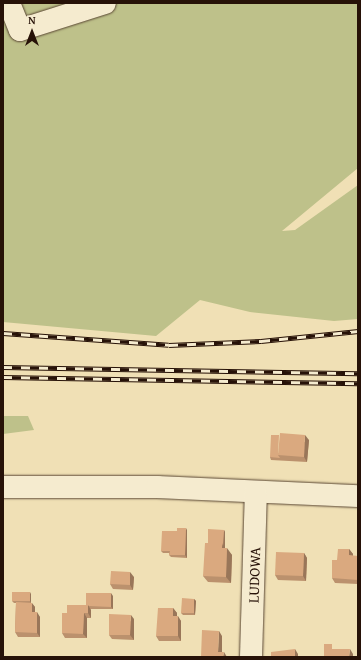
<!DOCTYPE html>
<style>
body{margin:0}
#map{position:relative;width:361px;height:660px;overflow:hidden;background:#f0e0b5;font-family:"Gentium Book Plus",serif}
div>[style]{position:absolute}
.green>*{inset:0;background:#bec18a}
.roads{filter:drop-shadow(0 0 1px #594633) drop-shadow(0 0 1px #594633)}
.minor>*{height:22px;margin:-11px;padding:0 11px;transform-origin:11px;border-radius:11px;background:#f5ebcf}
.rail>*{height:4.5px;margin-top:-2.25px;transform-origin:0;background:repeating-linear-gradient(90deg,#f5ebcf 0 9px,#271208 0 18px);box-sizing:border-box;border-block:1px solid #271208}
.wall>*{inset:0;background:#bb916d}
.shaded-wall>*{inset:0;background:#997659}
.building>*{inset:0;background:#daa97f}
span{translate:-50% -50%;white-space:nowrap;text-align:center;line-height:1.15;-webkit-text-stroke:3px #f5ebcf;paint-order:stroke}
.street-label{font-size:15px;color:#271208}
.frame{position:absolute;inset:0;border:4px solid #271208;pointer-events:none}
.north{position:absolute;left:12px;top:12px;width:40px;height:40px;-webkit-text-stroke:3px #f5ebcf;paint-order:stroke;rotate:0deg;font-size:11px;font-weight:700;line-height:16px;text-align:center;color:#271208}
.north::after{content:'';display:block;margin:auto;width:14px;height:18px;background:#271208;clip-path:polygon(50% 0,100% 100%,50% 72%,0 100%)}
</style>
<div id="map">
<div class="green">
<div style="clip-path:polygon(3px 3px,358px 3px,358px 168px,282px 231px,295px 230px,358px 185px,358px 319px,334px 321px,250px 312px,200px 300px,156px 336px,3px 322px)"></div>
<div style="clip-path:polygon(3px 416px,28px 416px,34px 430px,3px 434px)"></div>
</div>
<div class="roads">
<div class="minor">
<div style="left:9px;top:3px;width:29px;rotate:68deg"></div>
<div style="left:20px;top:30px;width:89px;rotate:-17.6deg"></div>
<div style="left:3px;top:487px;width:154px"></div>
<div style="left:157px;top:487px;width:201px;rotate:2.6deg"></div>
<div style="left:251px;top:657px;width:164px;rotate:-88.3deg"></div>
</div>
</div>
<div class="rail">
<div style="left:3px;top:333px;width:166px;rotate:4.1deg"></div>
<div style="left:169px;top:345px;width:92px;rotate:-2.5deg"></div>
<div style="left:261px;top:341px;width:98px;rotate:-5.9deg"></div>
<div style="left:3px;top:367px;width:355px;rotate:1deg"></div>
<div style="left:3px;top:377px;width:355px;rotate:1deg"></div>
</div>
<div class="wall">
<div style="clip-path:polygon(309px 440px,307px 462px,271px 460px,270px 457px)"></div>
<div style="clip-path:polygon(187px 530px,187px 558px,171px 557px,169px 555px,169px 553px,163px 553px,161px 551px,177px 531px)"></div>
<div style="clip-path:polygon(224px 530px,225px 532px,225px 548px,232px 555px,231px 583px,208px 582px,203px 576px)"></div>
<div style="clip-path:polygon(349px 549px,353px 554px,353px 556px,358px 556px,358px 584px,335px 583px,332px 578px,337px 560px)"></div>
<div style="clip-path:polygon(304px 553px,307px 558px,306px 581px,278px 580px,275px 575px)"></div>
<div style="clip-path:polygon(134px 577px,133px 590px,113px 589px,110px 584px)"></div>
<div style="clip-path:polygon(31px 594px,31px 603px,35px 607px,35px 612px,40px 617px,40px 637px,18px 637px,15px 632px,16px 603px,14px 603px,12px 601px)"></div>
<div style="clip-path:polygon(113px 596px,113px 609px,90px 609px,91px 610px,91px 618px,87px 618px,87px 638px,65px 638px,62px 633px,67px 613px,86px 605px)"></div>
<div style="clip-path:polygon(194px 599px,196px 601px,195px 615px,183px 615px,181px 613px)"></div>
<div style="clip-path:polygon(173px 608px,177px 613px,177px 616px,181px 621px,181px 641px,159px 641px,156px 636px)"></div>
<div style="clip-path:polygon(134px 619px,134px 640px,112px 639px,109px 635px)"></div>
</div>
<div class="shaded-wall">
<div style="clip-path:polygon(305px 435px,309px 440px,307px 462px,304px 457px)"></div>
<div style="clip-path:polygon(186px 528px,187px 530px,187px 558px,185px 555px)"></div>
<div style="clip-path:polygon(224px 530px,225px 532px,225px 548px,222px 548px)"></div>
<div style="clip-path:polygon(227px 548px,232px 555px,231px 583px,226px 577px)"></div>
<div style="clip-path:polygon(349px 549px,353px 554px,353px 560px,349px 555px)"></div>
<div style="clip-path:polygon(304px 553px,307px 558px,306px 581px,303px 576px)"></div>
<div style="clip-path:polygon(130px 572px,134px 577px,133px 590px,130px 585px)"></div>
<div style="clip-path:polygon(30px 592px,31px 594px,31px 603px,30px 601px)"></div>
<div style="clip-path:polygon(111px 593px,113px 596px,113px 609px,111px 607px)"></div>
<div style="clip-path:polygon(194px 599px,196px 601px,195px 615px,194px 613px)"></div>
<div style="clip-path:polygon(32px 603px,35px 607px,35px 617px,32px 612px)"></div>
<div style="clip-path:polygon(88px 605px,91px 610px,91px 618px,88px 613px)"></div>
<div style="clip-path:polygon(173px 608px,177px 613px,177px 621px,173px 616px)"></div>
<div style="clip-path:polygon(37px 612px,40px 617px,40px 637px,37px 633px)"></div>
<div style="clip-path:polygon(84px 613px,87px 618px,87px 638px,83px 634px)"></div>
<div style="clip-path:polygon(131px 615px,134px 619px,134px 640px,130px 635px)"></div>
<div style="clip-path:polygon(178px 616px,181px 621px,181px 641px,178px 636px)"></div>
<div style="clip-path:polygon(219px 631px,222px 636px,222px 657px,218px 652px)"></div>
<div style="clip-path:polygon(295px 649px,298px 654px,298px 657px,295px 657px)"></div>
<div style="clip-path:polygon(350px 649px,353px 654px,353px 657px,349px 657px)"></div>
<div style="clip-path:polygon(224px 652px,227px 657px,223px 657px)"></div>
</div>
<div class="building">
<div style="clip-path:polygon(280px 433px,305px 435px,304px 457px,278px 455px)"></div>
<div style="clip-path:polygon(271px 435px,279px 435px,278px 455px,280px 458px,270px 457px)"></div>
<div style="clip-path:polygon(177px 528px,186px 528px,185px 555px,169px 555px,170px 551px,161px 551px,162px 531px,177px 531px)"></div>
<div style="clip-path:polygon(208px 529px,224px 530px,223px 546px,222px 543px,208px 543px)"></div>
<div style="clip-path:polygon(205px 543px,222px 543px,222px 548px,227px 548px,226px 577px,203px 576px)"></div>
<div style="clip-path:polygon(338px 549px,349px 549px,349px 555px,358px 556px,358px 580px,332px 578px,332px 560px,337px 560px)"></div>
<div style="clip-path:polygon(276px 552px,304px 553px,303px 576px,275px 575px)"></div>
<div style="clip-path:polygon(111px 571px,130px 572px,130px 585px,110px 584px)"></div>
<div style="clip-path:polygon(12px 592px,30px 592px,30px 601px,12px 601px)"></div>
<div style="clip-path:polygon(86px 593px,111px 593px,111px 607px,89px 606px,88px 605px,86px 605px)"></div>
<div style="clip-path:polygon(182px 598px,194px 599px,194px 613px,181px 613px)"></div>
<div style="clip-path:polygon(16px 602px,32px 603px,32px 612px,37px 612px,37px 633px,15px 632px)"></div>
<div style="clip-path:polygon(67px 605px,88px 605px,88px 613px,84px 613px,83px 634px,62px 633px,62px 613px,67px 613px)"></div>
<div style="clip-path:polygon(158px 608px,173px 608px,173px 616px,178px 616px,178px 636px,156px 636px)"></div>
<div style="clip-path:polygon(109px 614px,131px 615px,130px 635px,109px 635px)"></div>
<div style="clip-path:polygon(202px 630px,219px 631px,218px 652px,224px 652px,223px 657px,201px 657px)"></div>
<div style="clip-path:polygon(324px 644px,332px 644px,332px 649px,350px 649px,349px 657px,324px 657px)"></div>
<div style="clip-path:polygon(295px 649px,295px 657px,271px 657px,271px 652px)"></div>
</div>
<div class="street-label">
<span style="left:254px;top:575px;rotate:-88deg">LUDOWA</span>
</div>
<div class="frame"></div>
<div class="north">N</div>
</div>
